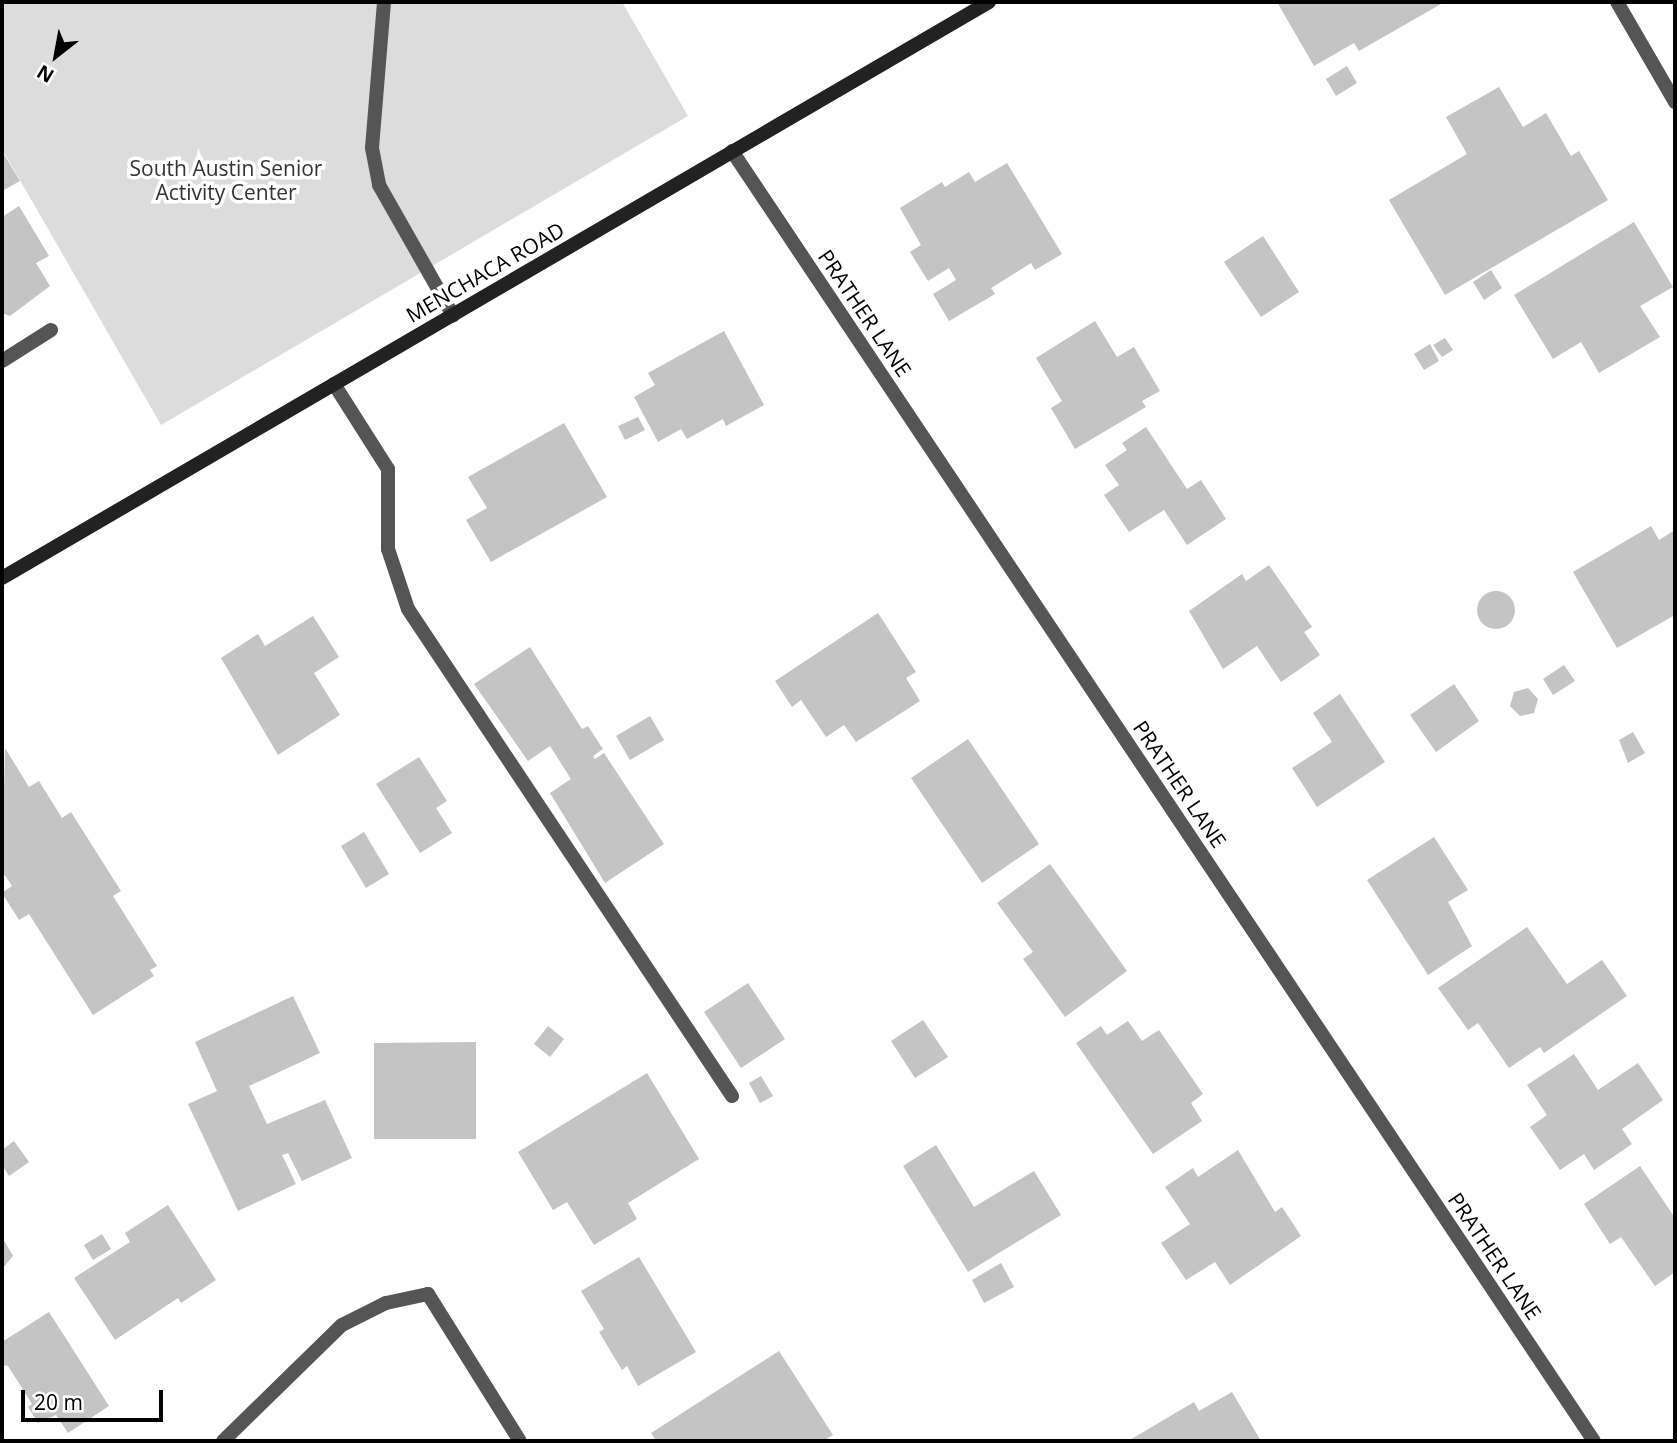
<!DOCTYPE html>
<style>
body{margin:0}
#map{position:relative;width:1677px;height:1443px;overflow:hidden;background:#fff;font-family:"Open Sans",sans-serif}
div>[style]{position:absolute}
.green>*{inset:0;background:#dcdcdc}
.building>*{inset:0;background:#c4c4c4}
.round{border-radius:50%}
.lane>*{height:14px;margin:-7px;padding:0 7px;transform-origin:7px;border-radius:7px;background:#555}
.street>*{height:14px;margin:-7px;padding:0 7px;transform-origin:7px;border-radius:7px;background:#555}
.secondary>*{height:14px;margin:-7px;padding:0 7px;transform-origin:7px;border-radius:7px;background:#222}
span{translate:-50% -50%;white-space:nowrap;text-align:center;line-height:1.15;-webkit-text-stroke:7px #fff;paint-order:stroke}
.park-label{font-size:21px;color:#333}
.street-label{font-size:21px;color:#000}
.frame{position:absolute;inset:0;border:4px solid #000;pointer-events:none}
.north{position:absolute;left:21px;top:21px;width:70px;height:70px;-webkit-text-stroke:5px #fff;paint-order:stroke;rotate:211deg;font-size:19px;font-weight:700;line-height:28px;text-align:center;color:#000}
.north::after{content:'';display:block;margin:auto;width:24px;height:32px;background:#000;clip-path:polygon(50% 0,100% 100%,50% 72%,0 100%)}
.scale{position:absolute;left:21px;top:1390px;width:142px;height:32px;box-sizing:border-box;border:4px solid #000;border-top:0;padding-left:9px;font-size:21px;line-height:24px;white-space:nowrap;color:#000;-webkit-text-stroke:5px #fff;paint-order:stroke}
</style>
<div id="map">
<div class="green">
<div style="clip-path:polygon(2px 2px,622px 2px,688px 116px,161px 425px,2px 149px)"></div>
</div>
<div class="building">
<div style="clip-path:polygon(1277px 2px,1440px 2px,1441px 4px,1359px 51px,1354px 43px,1314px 66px)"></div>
<div style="clip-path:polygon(1347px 66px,1357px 83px,1336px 96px,1326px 79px)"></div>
<div style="clip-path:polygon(1499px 87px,1523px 127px,1546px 113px,1571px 156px,1579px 151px,1608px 200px,1445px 295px,1389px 200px,1467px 154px,1446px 117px)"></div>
<div style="clip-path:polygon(2px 151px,20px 181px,2px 191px)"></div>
<div style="clip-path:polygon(1007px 163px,1062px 254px,1035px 270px,1031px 263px,991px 288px,995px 294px,949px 321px,933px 294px,956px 280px,949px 268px,928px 281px,910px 252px,921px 245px,900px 208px,942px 182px,945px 187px,969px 172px,975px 182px)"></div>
<div style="clip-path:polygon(19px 206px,49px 256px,36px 263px,50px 286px,10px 316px,2px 313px,2px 217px)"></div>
<div style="clip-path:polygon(1634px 222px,1673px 287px,1640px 306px,1660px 337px,1599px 373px,1581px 342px,1553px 359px,1514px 295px)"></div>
<div style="clip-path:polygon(1263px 236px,1299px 292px,1261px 317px,1224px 262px)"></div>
<div style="clip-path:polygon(1491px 270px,1502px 288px,1484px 300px,1473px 282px)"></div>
<div style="clip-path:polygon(1095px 321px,1117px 357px,1134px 347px,1160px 391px,1142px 401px,1146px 407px,1075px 449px,1051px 408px,1062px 401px,1036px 358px)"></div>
<div style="clip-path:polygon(724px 331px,764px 405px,726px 426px,723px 419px,687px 439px,681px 429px,658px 442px,634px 397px,655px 385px,648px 373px)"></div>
<div style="clip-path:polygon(1445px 338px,1453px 350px,1442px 357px,1433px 345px)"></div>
<div style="clip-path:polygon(1430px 344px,1439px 361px,1424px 370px,1414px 354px)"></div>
<div style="clip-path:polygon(638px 417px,645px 430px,625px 440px,618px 426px)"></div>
<div style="clip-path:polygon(564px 423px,607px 497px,491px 562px,466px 520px,487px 508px,468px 477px)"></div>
<div style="clip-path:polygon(1146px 427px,1187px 489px,1201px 480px,1226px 519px,1187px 545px,1164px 510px,1129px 532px,1104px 495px,1119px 485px,1105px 465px,1127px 450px,1122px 443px)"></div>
<div style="clip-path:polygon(1651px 526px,1659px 540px,1675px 530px,1675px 615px,1617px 648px,1573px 572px)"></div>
<div style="clip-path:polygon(1269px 565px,1312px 627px,1304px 632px,1320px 655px,1281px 682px,1257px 646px,1223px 669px,1189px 611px,1242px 574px,1246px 581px)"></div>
<div class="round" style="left:1477px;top:591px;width:38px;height:38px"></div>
<div style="clip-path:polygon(878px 613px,916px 672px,906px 678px,920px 701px,856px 742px,844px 725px,826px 737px,801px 700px,792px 707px,775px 681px)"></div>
<div style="clip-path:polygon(313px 616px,339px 657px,314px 673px,340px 715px,278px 755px,221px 658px,258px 634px,265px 646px)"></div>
<div style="clip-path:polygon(530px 647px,582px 729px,588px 726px,603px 749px,593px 756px,595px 759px,604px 753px,664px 844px,605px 883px,550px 793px,571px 779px,550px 746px,528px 761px,474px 684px)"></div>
<div style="clip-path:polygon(1564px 665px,1575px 681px,1553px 695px,1543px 679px)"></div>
<div style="clip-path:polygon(1454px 684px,1479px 721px,1436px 752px,1410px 715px)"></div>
<div style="clip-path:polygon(1528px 688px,1538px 699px,1534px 713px,1520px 716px,1510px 706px,1514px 692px)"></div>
<div style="clip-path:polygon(1340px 694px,1385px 762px,1317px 807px,1292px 768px,1332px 742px,1313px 713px)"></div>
<div style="clip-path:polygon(650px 716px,664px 740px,630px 760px,616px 736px)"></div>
<div style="clip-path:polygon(1633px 732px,1645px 753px,1628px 763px,1619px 740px)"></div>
<div style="clip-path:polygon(968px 739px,1039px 844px,982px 883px,911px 778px)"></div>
<div style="clip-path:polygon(5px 748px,29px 787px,39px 781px,62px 818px,71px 812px,121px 891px,113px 896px,157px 966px,150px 970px,154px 976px,93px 1015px,29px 914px,19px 920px,2px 893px,12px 886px,2px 871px)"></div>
<div style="clip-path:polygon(419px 757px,447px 801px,436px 808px,452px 833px,420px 853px,376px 784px)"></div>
<div style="clip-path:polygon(364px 832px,389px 874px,366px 888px,341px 846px)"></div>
<div style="clip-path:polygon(1434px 837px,1468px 890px,1448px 902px,1472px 946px,1428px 975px,1367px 880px)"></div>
<div style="clip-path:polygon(1050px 864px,1127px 971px,1065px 1017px,1023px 959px,1033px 952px,997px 903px)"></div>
<div style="clip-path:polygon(1527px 927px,1567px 984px,1602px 960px,1627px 996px,1544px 1053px,1540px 1047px,1509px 1068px,1478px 1023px,1468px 1030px,1438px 988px)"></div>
<div style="clip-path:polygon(748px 983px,785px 1039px,741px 1068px,704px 1012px)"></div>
<div style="clip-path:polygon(293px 996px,320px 1053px,249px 1086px,267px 1124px,325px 1100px,352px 1158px,302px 1181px,288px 1153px,282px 1155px,296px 1184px,238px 1211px,188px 1104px,217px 1091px,195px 1042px)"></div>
<div style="clip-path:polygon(923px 1020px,948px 1057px,915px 1078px,891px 1041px)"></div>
<div style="clip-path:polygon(1128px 1021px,1142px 1041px,1159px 1030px,1203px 1094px,1191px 1103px,1202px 1121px,1153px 1154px,1076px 1043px,1101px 1026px,1107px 1035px)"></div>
<div style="clip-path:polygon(548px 1026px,564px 1039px,550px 1057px,534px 1044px)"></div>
<div style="clip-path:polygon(476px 1042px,476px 1139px,374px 1139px,374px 1043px)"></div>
<div style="clip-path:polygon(1574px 1054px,1598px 1090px,1638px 1063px,1663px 1100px,1622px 1129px,1632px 1144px,1594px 1170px,1584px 1154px,1560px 1170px,1530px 1127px,1547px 1115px,1527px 1085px)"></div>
<div style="clip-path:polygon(647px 1073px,699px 1159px,628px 1203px,637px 1219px,594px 1245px,567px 1202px,553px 1210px,518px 1152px)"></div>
<div style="clip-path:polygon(761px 1076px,773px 1096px,760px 1103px,749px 1083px)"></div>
<div style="clip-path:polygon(14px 1141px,29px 1162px,9px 1176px,2px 1165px,2px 1150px)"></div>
<div style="clip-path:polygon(936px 1145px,974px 1207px,1034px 1171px,1061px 1215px,968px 1272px,903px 1166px)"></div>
<div style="clip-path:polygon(1238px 1150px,1275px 1212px,1282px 1207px,1301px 1236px,1230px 1285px,1215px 1262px,1186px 1280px,1161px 1243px,1190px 1224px,1165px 1187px,1193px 1168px,1198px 1177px)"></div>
<div style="clip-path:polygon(1640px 1166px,1675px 1218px,1675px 1272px,1655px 1286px,1621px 1237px,1610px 1244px,1584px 1204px)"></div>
<div style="clip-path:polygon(168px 1205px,216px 1280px,181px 1303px,178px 1298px,115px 1340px,74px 1278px,130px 1242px,125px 1233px)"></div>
<div style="clip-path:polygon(102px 1234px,111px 1249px,93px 1260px,84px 1245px)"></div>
<div style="clip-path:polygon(2px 1237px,13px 1256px,2px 1269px)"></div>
<div style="clip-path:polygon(639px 1257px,696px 1352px,638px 1386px,627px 1366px,622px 1370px,599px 1332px,604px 1329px,581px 1291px)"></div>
<div style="clip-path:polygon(1001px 1263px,1014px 1287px,984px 1303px,972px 1280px)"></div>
<div style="clip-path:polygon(49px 1312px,109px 1406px,68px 1433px,56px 1415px,38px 1423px,28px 1407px,32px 1404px,8px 1366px,2px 1365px,2px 1342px)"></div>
<div style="clip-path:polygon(779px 1351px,833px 1435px,823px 1441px,656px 1441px,651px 1433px)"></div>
<div style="clip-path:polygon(1232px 1392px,1261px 1441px,1128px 1441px,1194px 1402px,1199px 1411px)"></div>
</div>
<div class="lane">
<div style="left:384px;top:2px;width:146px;rotate:94.7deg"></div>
<div style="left:372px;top:148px;width:38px;rotate:79deg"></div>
<div style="left:379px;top:185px;width:150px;rotate:60.4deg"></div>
<div style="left:2px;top:361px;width:58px;rotate:-32.3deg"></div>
<div style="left:334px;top:384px;width:101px;rotate:57.6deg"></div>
<div style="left:388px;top:469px;width:80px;rotate:90deg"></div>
<div style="left:388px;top:549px;width:63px;rotate:71.6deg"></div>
<div style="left:408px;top:609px;width:585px;rotate:56.36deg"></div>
</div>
<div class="street">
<div style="left:1617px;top:2px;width:116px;rotate:59.9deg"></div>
<div style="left:732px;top:151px;width:1551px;rotate:56.25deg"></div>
<div style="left:223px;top:1441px;width:166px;rotate:-44.3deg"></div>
<div style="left:342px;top:1325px;width:49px;rotate:-26.6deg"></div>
<div style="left:386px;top:1303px;width:43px;rotate:-12.1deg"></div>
<div style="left:428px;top:1294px;width:173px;rotate:58deg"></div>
</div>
<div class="secondary">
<div style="left:2px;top:578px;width:1143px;rotate:-30.27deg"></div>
</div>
<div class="park-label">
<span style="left:226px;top:180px">South Austin Senior<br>Activity Center</span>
</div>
<div class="street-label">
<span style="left:485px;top:272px;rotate:-30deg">MENCHACA ROAD</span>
<span style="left:865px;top:313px;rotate:56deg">PRATHER LANE</span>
<span style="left:1180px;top:784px;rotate:56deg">PRATHER LANE</span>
<span style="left:1495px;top:1256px;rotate:56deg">PRATHER LANE</span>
</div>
<div class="frame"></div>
<div class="north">N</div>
<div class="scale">20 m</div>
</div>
